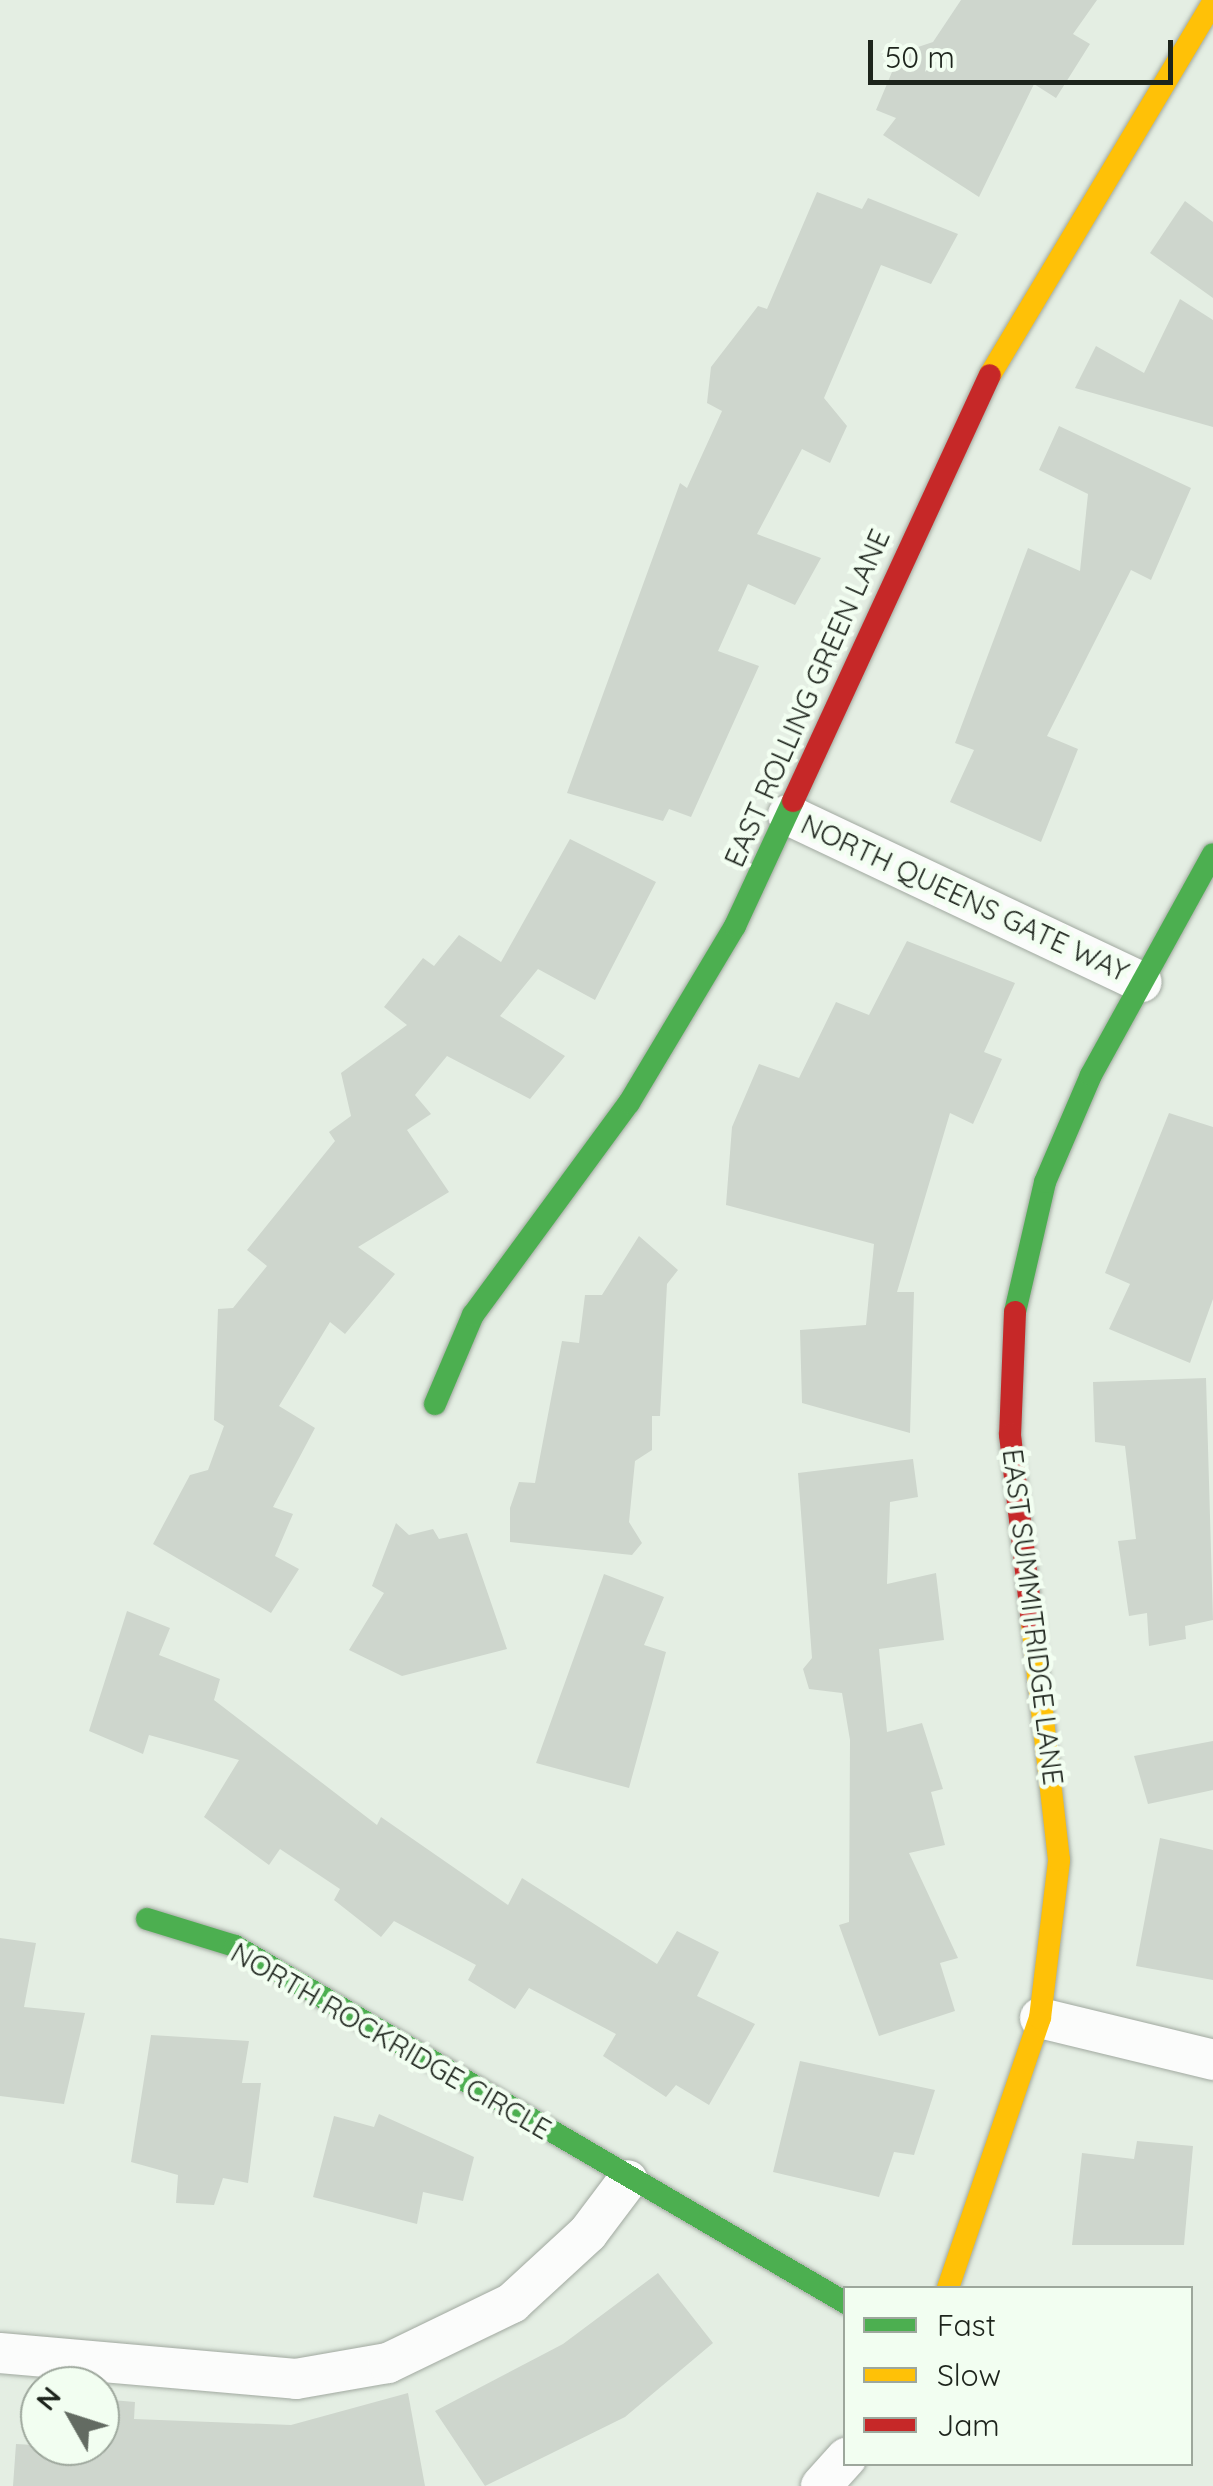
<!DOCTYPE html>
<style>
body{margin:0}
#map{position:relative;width:1213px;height:2486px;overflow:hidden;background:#e4eee3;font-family:Quicksand,sans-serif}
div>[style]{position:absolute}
.building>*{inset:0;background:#ced6cd}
.roads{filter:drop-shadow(0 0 2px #a1a9a0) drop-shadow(0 0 2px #a1a9a0)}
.street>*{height:40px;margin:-20px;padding:0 20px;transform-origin:20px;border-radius:20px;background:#fbfcfb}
.fast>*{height:22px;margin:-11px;padding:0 11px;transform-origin:11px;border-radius:11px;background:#4caf50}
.slow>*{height:22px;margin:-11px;padding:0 11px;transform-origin:11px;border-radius:11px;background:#ffc107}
.jam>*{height:22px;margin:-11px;padding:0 11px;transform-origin:11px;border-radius:11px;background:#c62828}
span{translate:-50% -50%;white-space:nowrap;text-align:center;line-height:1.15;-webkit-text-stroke:9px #f2fef1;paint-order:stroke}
.street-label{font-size:28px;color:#1d241c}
.legend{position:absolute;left:843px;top:2286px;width:350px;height:180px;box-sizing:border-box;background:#f2fef1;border:2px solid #9da79c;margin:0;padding:12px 18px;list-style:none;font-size:30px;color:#1d241c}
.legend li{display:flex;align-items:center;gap:20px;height:50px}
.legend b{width:50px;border:2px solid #9da79c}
.north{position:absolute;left:20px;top:2366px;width:100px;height:100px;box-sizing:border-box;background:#f2fef1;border:2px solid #9da79c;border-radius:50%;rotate:309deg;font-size:28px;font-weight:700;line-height:40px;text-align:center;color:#1d241c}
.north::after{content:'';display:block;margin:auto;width:35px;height:45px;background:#636b62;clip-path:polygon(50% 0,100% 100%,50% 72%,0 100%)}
.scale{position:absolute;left:868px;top:40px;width:305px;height:45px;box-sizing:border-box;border:5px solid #1d241c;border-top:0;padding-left:12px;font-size:30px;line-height:35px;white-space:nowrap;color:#1d241c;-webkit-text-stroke:8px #f2fef1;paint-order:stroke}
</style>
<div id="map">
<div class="building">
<div style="clip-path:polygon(961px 0,1097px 0,1073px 34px,1090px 44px,1056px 98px,1034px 84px,979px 197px,883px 135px,896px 118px,876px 110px,900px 53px,933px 42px)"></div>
<div style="clip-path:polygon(817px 192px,862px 209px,868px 198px,958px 234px,931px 284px,881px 265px,824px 398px,847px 426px,830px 463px,802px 449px,757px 534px,821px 558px,795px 605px,748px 584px,718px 651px,759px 666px,691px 817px,669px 809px,663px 821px,567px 793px,680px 483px,687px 488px,722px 411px,707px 403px,711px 367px,758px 306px,767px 309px)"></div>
<div style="clip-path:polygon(1185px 201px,1213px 222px,1213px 298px,1150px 253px)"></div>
<div style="clip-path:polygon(1180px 299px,1213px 320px,1213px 427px,1075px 388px,1096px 346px,1144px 373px)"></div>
<div style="clip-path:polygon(1059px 426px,1191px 488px,1151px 580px,1131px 570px,1047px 736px,1078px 749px,1041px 842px,950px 802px,974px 750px,955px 743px,1028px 548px,1080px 571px,1088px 494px,1039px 470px)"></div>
<div style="clip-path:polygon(570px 839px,656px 882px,595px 1000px,538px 969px,500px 1016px,565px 1056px,530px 1099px,447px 1056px,415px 1095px,431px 1114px,407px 1130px,449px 1192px,358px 1247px,395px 1274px,345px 1334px,330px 1322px,279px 1406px,315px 1428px,273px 1507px,293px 1514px,275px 1556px,299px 1569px,271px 1613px,153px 1544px,190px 1475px,208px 1470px,224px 1426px,214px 1420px,218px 1309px,233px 1308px,267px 1266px,247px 1250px,335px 1141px,329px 1132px,351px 1116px,341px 1073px,407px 1025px,384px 1007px,423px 958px,434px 966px,459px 935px,501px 962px)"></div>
<div style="clip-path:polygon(907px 941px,1015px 983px,984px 1052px,1002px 1059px,973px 1124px,950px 1113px,897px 1292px,914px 1292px,910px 1433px,802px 1403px,800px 1330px,866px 1325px,874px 1244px,726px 1205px,732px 1127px,759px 1064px,799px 1078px,836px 1002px,869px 1015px)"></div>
<div style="clip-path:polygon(1169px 1113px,1213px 1127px,1213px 1299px,1190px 1363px,1109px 1329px,1130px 1284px,1105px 1273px)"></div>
<div style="clip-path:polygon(639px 1236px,678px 1270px,667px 1284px,660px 1416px,652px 1416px,652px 1450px,635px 1461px,629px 1522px,642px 1543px,632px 1555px,510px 1542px,510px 1508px,519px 1482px,535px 1483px,562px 1341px,579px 1343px,585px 1295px,602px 1295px)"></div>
<div style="clip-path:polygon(1206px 1378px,1213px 1620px,1185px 1626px,1186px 1639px,1149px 1646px,1147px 1613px,1129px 1616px,1118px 1541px,1136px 1539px,1125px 1446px,1095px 1442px,1093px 1382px)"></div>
<div style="clip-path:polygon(913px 1459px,918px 1497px,890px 1502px,887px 1584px,936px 1573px,944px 1640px,879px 1649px,887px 1732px,922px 1723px,943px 1789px,931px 1792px,945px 1845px,909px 1853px,958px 1958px,940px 1963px,955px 2011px,879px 2036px,839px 1925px,849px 1922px,850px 1740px,842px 1693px,809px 1689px,803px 1669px,812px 1658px,798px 1473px)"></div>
<div style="clip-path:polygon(396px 1523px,409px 1535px,433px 1529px,439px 1539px,467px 1533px,507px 1649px,402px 1676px,349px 1650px,384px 1593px,372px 1586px)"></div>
<div style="clip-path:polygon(604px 1574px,664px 1597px,644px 1645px,666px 1652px,629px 1788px,536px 1763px)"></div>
<div style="clip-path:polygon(127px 1611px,170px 1628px,159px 1655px,220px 1679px,214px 1700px,377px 1825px,381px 1817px,508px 1905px,522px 1878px,657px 1964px,677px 1931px,719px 1952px,697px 1996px,755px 2024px,709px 2105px,676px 2085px,666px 2097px,603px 2056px,616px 2034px,529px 1988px,515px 2009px,468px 1980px,476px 1965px,394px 1921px,381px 1937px,334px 1900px,340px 1889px,280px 1849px,269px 1865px,204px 1817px,239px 1760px,149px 1735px,143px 1754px,89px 1731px)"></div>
<div style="clip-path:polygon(1213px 1741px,1213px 1790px,1148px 1804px,1134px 1756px)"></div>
<div style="clip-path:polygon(1160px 1838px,1213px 1850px,1213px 1980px,1136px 1966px)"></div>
<div style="clip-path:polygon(0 1938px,36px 1943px,24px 2007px,85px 2013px,64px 2104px,0 2096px)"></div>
<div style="clip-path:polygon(151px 2035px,249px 2041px,242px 2083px,261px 2083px,248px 2183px,223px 2178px,214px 2205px,176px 2203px,178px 2175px,131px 2162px)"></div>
<div style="clip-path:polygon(800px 2061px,935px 2090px,914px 2155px,894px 2152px,879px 2197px,773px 2172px)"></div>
<div style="clip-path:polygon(379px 2114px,474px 2157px,463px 2201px,423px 2192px,417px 2224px,313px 2197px,334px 2116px,374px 2127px)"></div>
<div style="clip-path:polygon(1137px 2141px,1193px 2146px,1184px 2245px,1072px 2245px,1082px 2153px,1134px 2159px)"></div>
<div style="clip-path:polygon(658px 2273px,713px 2343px,625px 2417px,485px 2486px,435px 2411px,563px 2344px)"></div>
<div style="clip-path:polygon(408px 2393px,425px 2486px,13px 2486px,16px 2444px,34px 2445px,38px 2427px,40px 2446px,100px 2446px,100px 2399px,135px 2402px,134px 2419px,291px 2425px)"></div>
</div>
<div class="roads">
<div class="street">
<div style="left:788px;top:815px;width:391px;rotate:25.3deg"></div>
<div style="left:1040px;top:2018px;width:178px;rotate:13.6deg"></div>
<div style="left:0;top:2353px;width:297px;rotate:5deg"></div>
<div style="left:296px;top:2379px;width:93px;rotate:-9.9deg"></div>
<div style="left:388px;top:2363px;width:138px;rotate:-25.8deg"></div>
<div style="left:512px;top:2303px;width:103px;rotate:-42.6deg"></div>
<div style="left:588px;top:2233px;width:66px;rotate:-53deg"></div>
<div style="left:821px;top:2486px;width:38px;rotate:-48deg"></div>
</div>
<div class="fast">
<div style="left:1015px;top:1312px;width:133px;rotate:-77deg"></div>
<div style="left:1045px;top:1182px;width:116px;rotate:-66.7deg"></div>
<div style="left:1091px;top:1075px;width:252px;rotate:-61.1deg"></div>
<div style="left:435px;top:1404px;width:97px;rotate:-66.9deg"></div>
<div style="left:473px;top:1315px;width:263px;rotate:-53.7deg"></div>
<div style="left:629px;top:1103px;width:206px;rotate:-59.1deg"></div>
<div style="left:735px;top:926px;width:138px;rotate:-65.1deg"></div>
<div style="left:147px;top:1919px;width:92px;rotate:17.1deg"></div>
<div style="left:235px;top:1946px;width:708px;rotate:30.3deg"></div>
</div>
<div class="slow">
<div style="left:990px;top:375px;width:434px;rotate:-59.1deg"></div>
<div style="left:948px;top:2288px;width:285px;rotate:-71.2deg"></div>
<div style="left:1040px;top:2018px;width:159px;rotate:-83.1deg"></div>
<div style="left:1059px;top:1860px;width:240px;rotate:-96.5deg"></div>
</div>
<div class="jam">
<div style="left:793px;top:801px;width:469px;rotate:-65.2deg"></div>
<div style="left:1015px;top:1312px;width:123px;rotate:92.3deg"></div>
<div style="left:1010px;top:1435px;width:188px;rotate:83.3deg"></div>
</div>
</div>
<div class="street-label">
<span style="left:807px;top:698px;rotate:-66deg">EAST ROLLING GREEN LANE</span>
<span style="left:965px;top:898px;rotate:25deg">NORTH QUEENS GATE WAY</span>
<span style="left:1033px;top:1617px;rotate:83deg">EAST SUMMITRIDGE LANE</span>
<span style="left:391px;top:2041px;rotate:30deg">NORTH ROCKRIDGE CIRCLE</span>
</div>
<ul class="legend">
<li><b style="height:12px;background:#4caf50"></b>Fast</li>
<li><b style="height:12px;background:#ffc107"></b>Slow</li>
<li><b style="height:12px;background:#c62828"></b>Jam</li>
</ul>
<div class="north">N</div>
<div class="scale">50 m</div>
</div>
